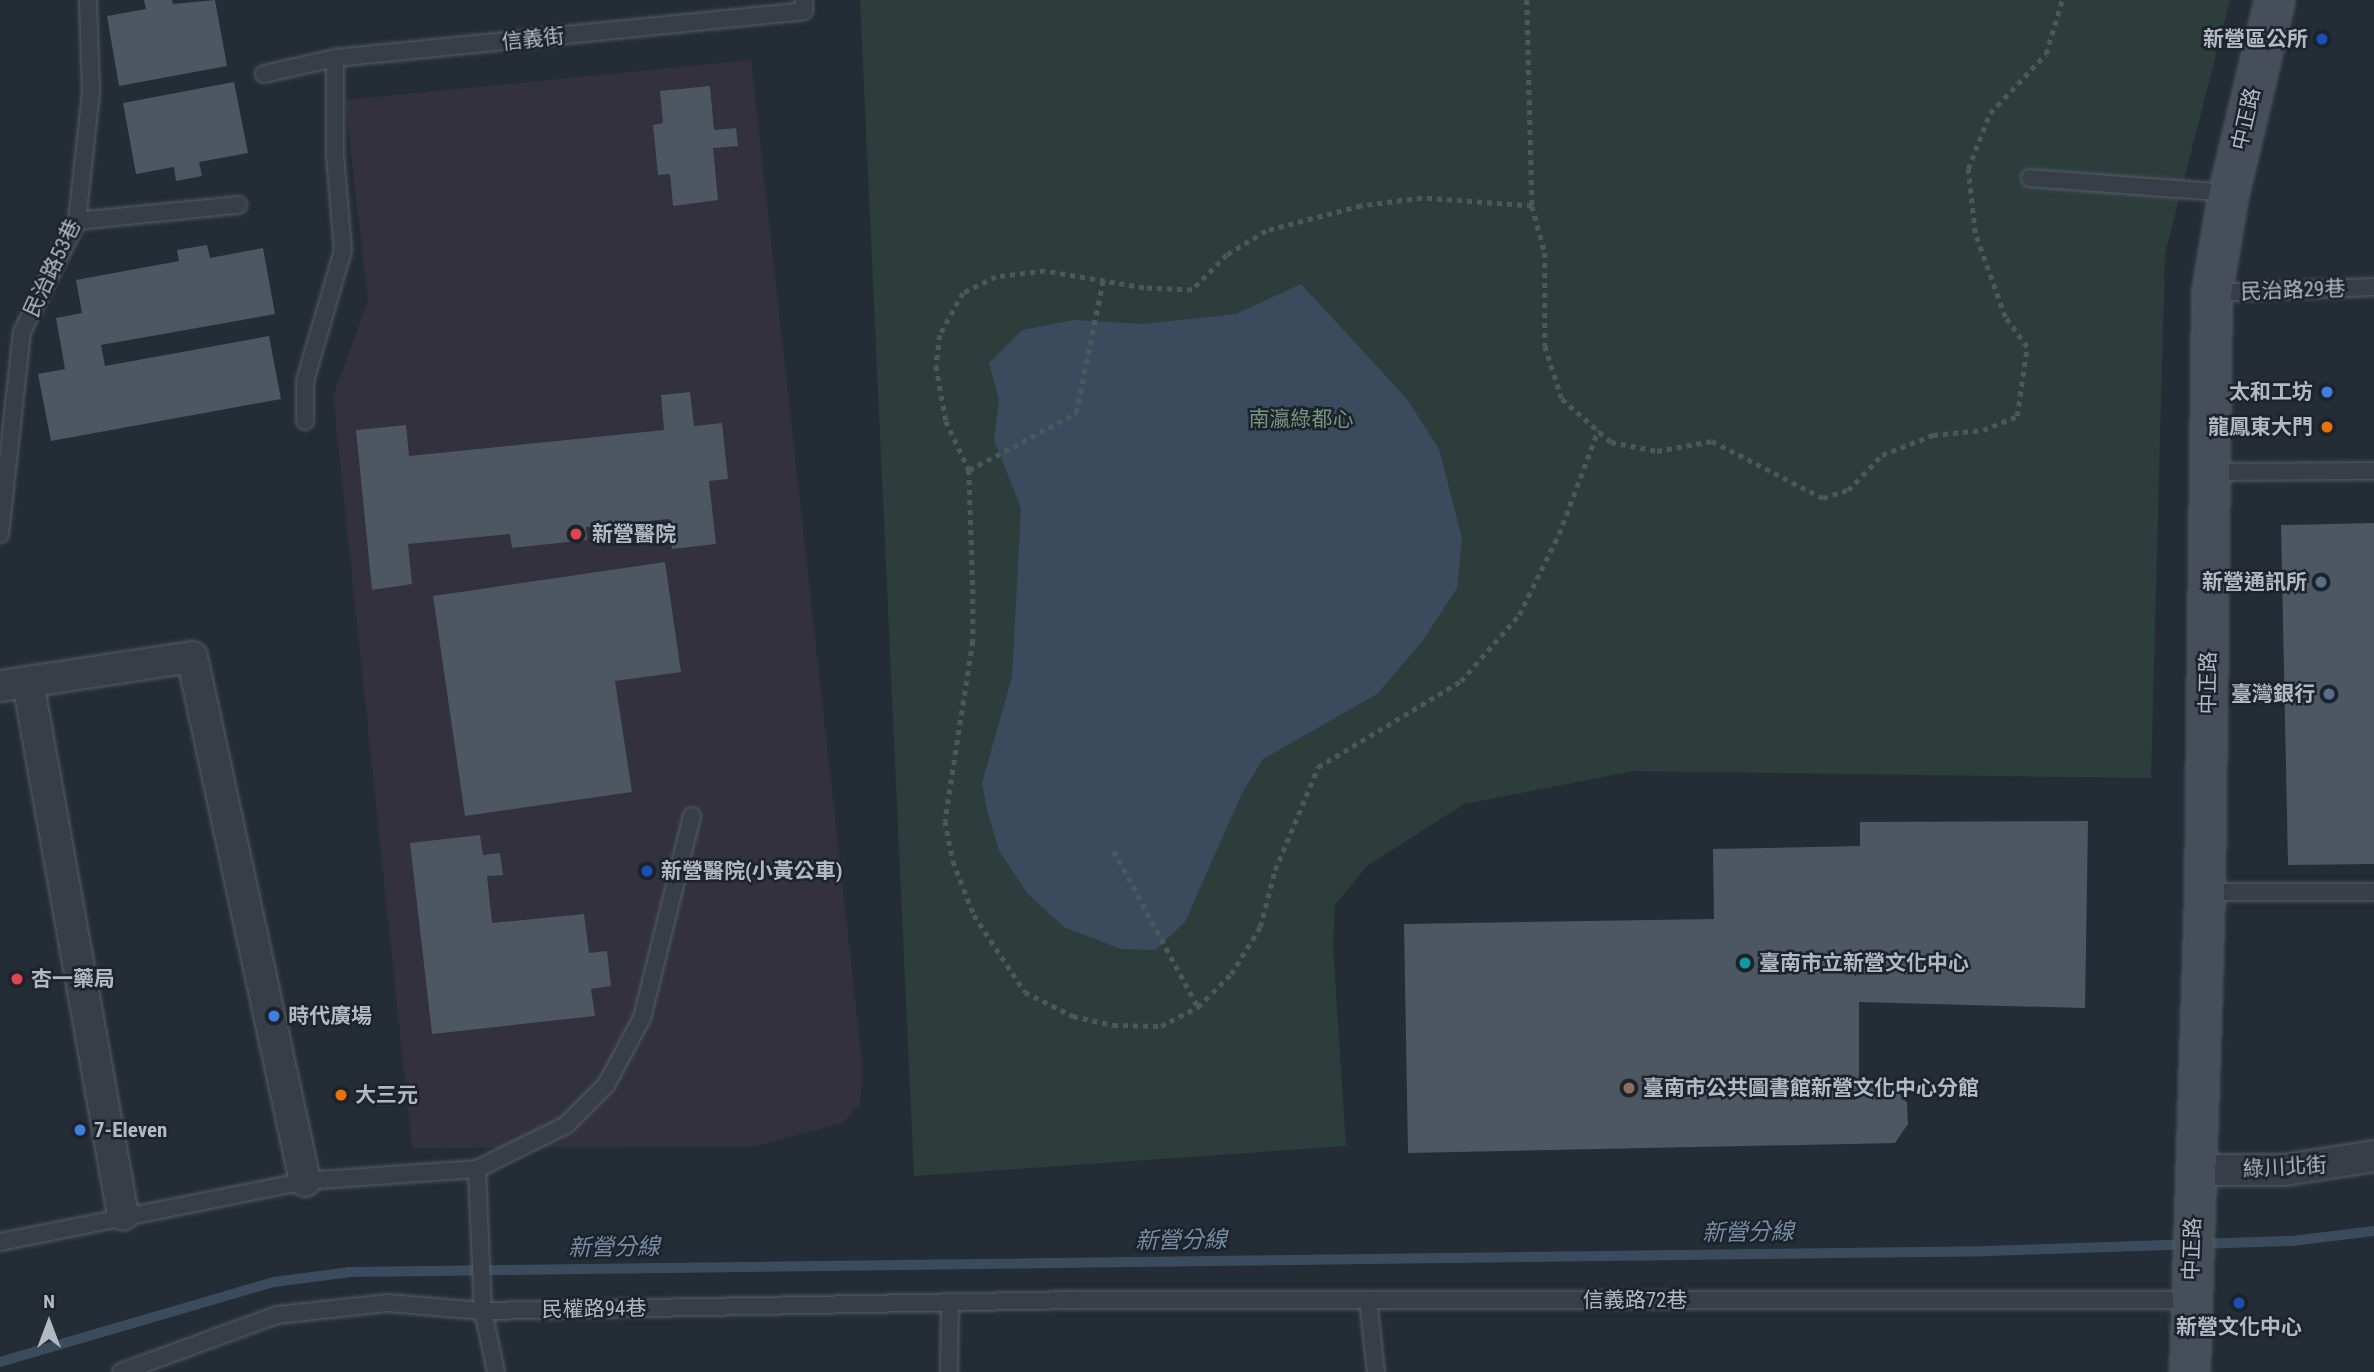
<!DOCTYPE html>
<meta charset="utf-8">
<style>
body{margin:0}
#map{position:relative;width:2374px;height:1372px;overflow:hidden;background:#242d36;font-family:"Roboto Condensed","Noto Sans TC",sans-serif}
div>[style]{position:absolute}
.medical>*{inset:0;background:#32313c}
.green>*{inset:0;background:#2c3d3c}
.water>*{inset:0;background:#3b4b5e}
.stream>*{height:10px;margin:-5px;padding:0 5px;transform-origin:5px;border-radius:5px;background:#3b4b5e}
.building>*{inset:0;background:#4c5762}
.path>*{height:4.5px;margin-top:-2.25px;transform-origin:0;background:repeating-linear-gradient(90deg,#4a5a5c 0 5px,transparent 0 10px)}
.roads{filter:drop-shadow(0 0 2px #555c65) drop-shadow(0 0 2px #555c65)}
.lane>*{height:16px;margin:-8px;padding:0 8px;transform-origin:8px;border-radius:8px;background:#373e47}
.street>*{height:30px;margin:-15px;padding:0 15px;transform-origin:15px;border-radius:15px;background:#373e47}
.secondary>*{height:38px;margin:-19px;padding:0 19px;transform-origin:19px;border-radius:19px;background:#464e5a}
.dots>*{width:19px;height:19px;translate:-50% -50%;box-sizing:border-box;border:4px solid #1d232c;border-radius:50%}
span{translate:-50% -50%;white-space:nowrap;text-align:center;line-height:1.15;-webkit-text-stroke:5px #1d232c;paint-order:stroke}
.street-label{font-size:21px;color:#b2b9c3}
.poi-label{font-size:21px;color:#b2b9c3;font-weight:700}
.right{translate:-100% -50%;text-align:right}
.left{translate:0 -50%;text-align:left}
.park-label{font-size:21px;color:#73967a}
.water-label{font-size:23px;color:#768ba3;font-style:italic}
.north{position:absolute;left:14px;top:1288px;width:70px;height:70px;-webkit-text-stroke:5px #1d232c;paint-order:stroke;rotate:0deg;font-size:19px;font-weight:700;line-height:28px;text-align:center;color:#b2b9c3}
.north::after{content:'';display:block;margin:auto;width:24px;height:32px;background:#b2b9c3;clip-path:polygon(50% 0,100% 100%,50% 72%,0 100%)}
</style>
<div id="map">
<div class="medical">
<div style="clip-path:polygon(751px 60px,863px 1070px,860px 1103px,843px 1123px,752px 1147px,412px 1148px,333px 396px,368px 301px,345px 100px)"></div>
</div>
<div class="green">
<div style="clip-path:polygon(860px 0,2230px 0,2165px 254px,2151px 778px,1634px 771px,1464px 804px,1367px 866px,1335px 905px,1333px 946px,1346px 1146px,914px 1176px)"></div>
</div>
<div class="water">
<div style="clip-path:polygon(1301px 284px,1407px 399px,1439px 449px,1462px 538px,1457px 588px,1421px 643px,1377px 694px,1263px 759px,1242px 793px,1185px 922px,1155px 950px,1121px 949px,1064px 927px,1028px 894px,999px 851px,988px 814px,982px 783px,1012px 677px,1021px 508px,994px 440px,999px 400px,989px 363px,1022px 330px,1074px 320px,1143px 324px,1236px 314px)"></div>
</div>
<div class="stream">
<div style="left:0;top:1362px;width:285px;rotate:-16.3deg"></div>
<div style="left:274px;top:1282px;width:77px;rotate:-7.5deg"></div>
<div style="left:350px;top:1272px;width:1637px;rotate:-0.73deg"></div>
<div style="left:1987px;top:1251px;width:305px;rotate:-1.9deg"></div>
<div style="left:2292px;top:1241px;width:83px;rotate:-7deg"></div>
</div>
<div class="building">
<div style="clip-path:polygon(144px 0,172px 0,173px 4px,215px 0,227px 66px,119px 86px,107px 16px,146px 9px)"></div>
<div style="clip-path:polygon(234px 82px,248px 153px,199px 162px,202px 176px,176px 181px,174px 167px,136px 174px,123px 103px)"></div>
<div style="clip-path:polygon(710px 86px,714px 130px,736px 128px,738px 146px,713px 148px,718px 200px,673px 206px,670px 174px,658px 175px,653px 125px,663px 123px,660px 91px)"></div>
<div style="clip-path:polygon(207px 245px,210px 258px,263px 248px,275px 314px,101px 345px,105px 366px,269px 336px,281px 399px,51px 441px,38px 374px,65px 369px,56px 318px,82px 313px,76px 280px,179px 261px,177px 250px)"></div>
<div style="clip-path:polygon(690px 392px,694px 426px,722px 423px,728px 479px,709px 481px,716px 544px,672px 549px,669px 519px,586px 527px,587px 540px,512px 548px,510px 534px,408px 544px,412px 584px,372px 590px,356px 430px,406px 425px,409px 456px,664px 430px,661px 395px)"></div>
<div style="clip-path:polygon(2374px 523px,2374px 864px,2288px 865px,2281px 525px)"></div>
<div style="clip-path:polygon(665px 562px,681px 672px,615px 681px,632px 792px,465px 816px,433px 596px)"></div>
<div style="clip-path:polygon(2088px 821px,2085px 1008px,1859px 1002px,1859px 1088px,1894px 1087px,1907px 1103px,1908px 1124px,1895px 1143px,1408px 1153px,1404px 924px,1714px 919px,1713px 849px,1860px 846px,1860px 822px)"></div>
<div style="clip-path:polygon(480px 835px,483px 855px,500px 853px,503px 875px,487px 876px,492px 923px,584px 914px,589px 953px,607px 951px,611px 986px,591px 989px,595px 1016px,432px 1034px,410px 843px)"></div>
</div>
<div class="path">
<div style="left:1527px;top:0;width:206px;rotate:88.6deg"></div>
<div style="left:1532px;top:206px;width:49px;rotate:74.5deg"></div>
<div style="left:1545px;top:253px;width:93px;rotate:90deg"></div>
<div style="left:1545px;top:346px;width:56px;rotate:72.2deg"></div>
<div style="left:1562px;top:399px;width:65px;rotate:41.3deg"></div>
<div style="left:1611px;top:442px;width:47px;rotate:11.1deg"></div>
<div style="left:1657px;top:451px;width:56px;rotate:-10.3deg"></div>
<div style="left:1712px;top:441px;width:125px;rotate:27.2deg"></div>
<div style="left:1823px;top:498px;width:26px;rotate:-18deg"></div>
<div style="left:1848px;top:490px;width:49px;rotate:-45.8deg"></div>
<div style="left:1882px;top:455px;width:55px;rotate:-21.4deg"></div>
<div style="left:1933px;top:435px;width:50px;rotate:-5.7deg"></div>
<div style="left:1983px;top:430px;width:37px;rotate:-22deg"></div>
<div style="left:2017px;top:416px;width:70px;rotate:-81.8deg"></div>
<div style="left:2027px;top:347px;width:37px;rotate:-126deg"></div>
<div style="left:2005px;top:317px;width:89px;rotate:-109.7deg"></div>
<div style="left:1975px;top:233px;width:64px;rotate:-96.2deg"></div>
<div style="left:1968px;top:169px;width:60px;rotate:-68.6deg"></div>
<div style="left:1990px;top:113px;width:81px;rotate:-46.5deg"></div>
<div style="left:2046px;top:54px;width:56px;rotate:-73.5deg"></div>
<div style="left:1532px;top:206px;width:110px;rotate:-175.8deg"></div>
<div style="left:1422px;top:198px;width:62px;rotate:172.5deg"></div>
<div style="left:1361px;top:206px;width:98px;rotate:165.3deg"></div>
<div style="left:1266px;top:231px;width:46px;rotate:148.4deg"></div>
<div style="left:1227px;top:255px;width:49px;rotate:135deg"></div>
<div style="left:1192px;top:290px;width:48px;rotate:-177.6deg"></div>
<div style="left:1144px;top:288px;width:100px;rotate:-170.3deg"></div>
<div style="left:1045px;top:271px;width:49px;rotate:173deg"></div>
<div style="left:996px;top:277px;width:37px;rotate:154deg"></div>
<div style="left:963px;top:293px;width:48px;rotate:118.7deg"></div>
<div style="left:940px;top:335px;width:31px;rotate:97deg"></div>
<div style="left:936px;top:366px;width:56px;rotate:79.7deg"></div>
<div style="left:946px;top:421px;width:54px;rotate:64.9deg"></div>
<div style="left:969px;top:470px;width:119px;rotate:88.1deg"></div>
<div style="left:973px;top:589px;width:52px;rotate:90deg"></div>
<div style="left:973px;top:641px;width:182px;rotate:98.8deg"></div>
<div style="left:945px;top:821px;width:41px;rotate:78.7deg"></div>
<div style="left:953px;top:861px;width:58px;rotate:68.7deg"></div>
<div style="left:974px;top:915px;width:92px;rotate:56.5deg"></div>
<div style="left:1025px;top:992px;width:54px;rotate:26.6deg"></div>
<div style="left:1073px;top:1016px;width:41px;rotate:12.7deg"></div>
<div style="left:1113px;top:1025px;width:48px;rotate:1.2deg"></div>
<div style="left:1161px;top:1026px;width:42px;rotate:-27.2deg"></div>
<div style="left:1198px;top:1007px;width:47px;rotate:-45deg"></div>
<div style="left:1231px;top:974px;width:55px;rotate:-58.3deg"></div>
<div style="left:1260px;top:927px;width:59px;rotate:-75.3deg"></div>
<div style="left:1275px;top:870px;width:112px;rotate:-67.3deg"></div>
<div style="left:1318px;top:767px;width:167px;rotate:-31deg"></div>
<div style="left:1461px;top:681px;width:88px;rotate:-48.7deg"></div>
<div style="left:1519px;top:615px;width:90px;rotate:-63.7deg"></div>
<div style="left:1559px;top:534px;width:111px;rotate:-69.4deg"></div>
<div style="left:969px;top:470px;width:121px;rotate:-28deg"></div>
<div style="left:1076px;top:413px;width:136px;rotate:-78.5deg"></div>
<div style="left:1114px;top:851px;width:177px;rotate:61.7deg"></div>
</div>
<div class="roads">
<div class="lane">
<div style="left:264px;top:74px;width:73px;rotate:-12.7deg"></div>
<div style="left:335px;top:58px;width:471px;rotate:-5.7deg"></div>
<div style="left:804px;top:11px;width:11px;rotate:-90deg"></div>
<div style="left:2030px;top:178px;width:200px;rotate:4.3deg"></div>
<div style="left:77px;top:221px;width:162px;rotate:-5.7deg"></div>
<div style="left:2212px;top:293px;width:162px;rotate:-2.1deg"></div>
<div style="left:305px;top:421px;width:40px;rotate:-90deg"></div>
<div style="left:305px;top:381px;width:136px;rotate:-73.8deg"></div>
<div style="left:343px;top:250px;width:96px;rotate:-94.8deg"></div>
<div style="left:335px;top:154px;width:96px;rotate:-90deg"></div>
<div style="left:2209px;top:472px;width:165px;rotate:-0.3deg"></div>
<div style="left:0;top:534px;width:203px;rotate:-83.8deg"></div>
<div style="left:22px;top:332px;width:124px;rotate:-63.6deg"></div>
<div style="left:77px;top:221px;width:130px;rotate:-83.8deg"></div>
<div style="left:91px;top:92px;width:92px;rotate:-91.9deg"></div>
<div style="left:2205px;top:892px;width:169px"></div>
<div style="left:477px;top:1169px;width:142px;rotate:87.6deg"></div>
<div style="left:483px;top:1311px;width:62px;rotate:78deg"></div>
<div style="left:0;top:1242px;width:311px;rotate:-11.3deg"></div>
<div style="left:305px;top:1181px;width:172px;rotate:-4deg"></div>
<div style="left:477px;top:1169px;width:99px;rotate:-26.3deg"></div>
<div style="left:566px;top:1125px;width:57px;rotate:-45deg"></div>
<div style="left:606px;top:1085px;width:76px;rotate:-61.8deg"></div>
<div style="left:642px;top:1018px;width:208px;rotate:-76.1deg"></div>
<div style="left:1368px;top:1300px;width:72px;rotate:83.7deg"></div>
<div style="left:121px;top:1372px;width:166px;rotate:-20.1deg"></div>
<div style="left:277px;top:1315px;width:112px;rotate:-6.2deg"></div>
<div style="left:388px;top:1303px;width:95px;rotate:4.8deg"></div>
<div style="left:483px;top:1311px;width:595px;rotate:-1.06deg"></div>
<div style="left:1078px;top:1300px;width:1113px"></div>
<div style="left:949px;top:1372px;width:68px;rotate:-89.2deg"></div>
</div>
<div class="street">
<div style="left:28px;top:682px;width:541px;rotate:79.89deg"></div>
<div style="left:0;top:686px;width:194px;rotate:-8.6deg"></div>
<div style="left:192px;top:657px;width:536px;rotate:77.83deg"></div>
<div style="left:2195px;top:1170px;width:89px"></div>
<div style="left:2284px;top:1170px;width:91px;rotate:-8.8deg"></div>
</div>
<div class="secondary">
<div style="left:2190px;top:1372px;width:480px;rotate:-88.2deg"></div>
<div style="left:2205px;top:892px;width:599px;rotate:-89.33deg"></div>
<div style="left:2212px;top:293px;width:101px;rotate:-80.4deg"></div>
<div style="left:2229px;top:193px;width:198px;rotate:-76.6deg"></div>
</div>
</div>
<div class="dots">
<div style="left:2322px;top:39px;background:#1a4fb4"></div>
<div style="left:2327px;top:392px;background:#3f7fe0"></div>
<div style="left:2327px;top:427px;background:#e8710a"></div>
<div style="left:576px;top:534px;background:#e0444e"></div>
<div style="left:2321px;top:582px;background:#5c6f8a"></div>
<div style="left:2329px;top:694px;background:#5c6f8a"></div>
<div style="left:647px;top:871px;background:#1a4fb4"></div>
<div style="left:1745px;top:963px;background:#0f9aa8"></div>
<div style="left:17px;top:979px;background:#e0444e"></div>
<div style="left:274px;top:1016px;background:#3f7fe0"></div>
<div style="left:1629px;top:1088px;background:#8d6e63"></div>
<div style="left:341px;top:1095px;background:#e8710a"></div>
<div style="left:80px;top:1130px;background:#3f7fe0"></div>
<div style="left:2239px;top:1303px;background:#1a4fb4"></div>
</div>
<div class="street-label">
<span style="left:533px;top:39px;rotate:-6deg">信義街</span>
<span style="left:2246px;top:119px;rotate:-77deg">中正路</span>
<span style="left:52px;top:268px;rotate:-65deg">民治路53巷</span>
<span style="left:2293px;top:290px;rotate:-2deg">民治路29巷</span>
<span style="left:2208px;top:683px;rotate:-89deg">中正路</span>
<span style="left:2285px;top:1167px;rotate:-3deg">綠川北街</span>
<span style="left:2192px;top:1249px;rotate:-88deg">中正路</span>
<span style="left:1635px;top:1300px">信義路72巷</span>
<span style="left:594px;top:1309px;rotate:-1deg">民權路94巷</span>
</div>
<div class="poi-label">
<span class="right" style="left:2308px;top:39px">新營區公所</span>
<span class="right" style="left:2313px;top:392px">太和工坊</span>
<span class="right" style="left:2313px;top:427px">龍鳳東大門</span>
<span class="left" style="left:592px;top:534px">新營醫院</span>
<span class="right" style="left:2307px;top:582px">新營通訊所</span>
<span class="right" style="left:2315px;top:694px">臺灣銀行</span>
<span class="left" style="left:661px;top:871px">新營醫院(小黃公車)</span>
<span class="left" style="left:1759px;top:963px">臺南市立新營文化中心</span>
<span class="left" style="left:31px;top:979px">杏一藥局</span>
<span class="left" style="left:288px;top:1016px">時代廣場</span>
<span class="left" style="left:1643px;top:1088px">臺南市公共圖書館新營文化中心分館</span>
<span class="left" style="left:355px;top:1095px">大三元</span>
<span class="left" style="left:94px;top:1130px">7-Eleven</span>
<span style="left:2239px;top:1327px">新營文化中心</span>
</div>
<div class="park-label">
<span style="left:1301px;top:419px">南瀛綠都心</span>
</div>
<div class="water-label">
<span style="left:1748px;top:1233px;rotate:-1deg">新營分線</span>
<span style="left:1181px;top:1241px;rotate:-1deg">新營分線</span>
<span style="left:614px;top:1248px;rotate:-1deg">新營分線</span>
</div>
<div class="north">N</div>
</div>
